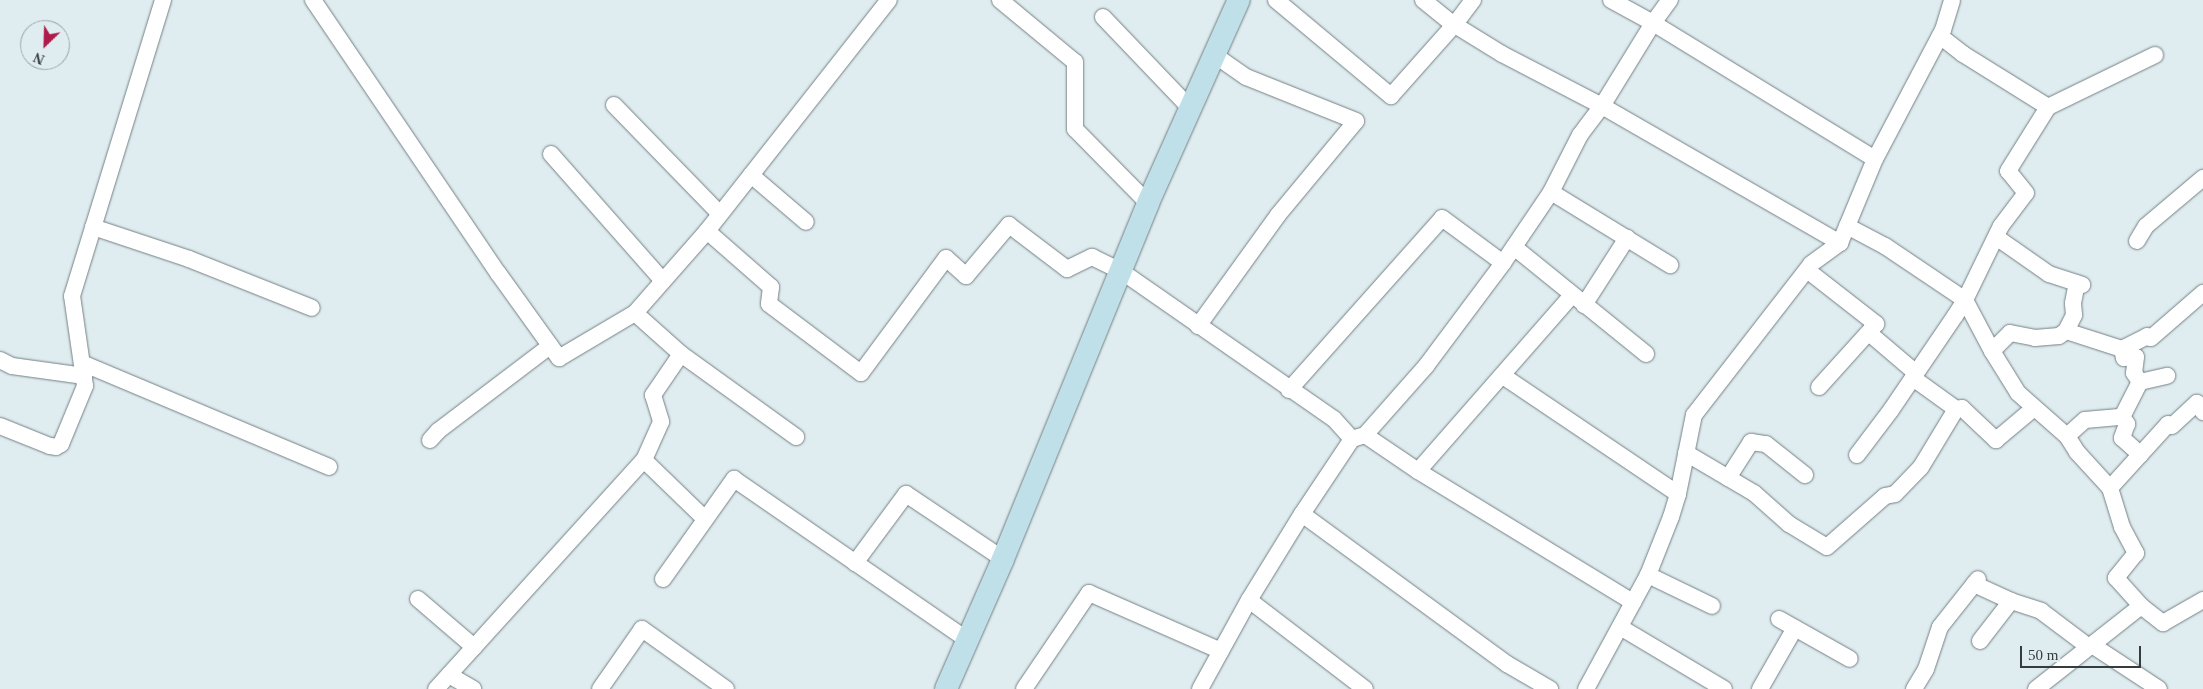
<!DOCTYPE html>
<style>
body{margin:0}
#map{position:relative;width:2203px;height:689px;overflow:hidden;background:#dfecf0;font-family:Georgia,serif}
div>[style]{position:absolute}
.roads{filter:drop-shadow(0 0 1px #748084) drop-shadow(0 0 1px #748084)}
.street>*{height:16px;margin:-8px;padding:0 8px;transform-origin:8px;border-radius:8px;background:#fff}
.secondary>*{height:22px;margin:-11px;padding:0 11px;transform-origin:11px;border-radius:11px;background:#bfe0e8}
span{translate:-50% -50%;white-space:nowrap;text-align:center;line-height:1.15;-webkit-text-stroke:4.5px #dfecf0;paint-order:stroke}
.north{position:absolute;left:20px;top:20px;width:50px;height:50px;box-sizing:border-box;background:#dfecf0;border:1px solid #9ba5a8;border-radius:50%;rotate:204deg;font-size:14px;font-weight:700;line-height:20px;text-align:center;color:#363b3d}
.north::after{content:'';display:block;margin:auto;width:18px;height:22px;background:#ae1c4b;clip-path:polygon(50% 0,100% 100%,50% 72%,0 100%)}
.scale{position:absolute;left:2020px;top:646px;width:121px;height:22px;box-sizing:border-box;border:2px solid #363b3d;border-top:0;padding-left:6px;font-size:15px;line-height:18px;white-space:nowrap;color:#363b3d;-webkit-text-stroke:4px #dfecf0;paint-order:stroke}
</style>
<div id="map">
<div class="roads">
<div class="street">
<div style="left:313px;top:0;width:330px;rotate:55.9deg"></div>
<div style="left:498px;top:273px;width:105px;rotate:54.3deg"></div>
<div style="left:559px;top:358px;width:88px;rotate:-30.6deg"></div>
<div style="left:635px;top:313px;width:109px;rotate:-48.7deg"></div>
<div style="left:707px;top:231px;width:294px;rotate:-51.8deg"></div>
<div style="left:1000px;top:0;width:97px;rotate:39.6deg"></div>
<div style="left:1075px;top:62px;width:67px;rotate:90deg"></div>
<div style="left:1075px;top:129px;width:104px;rotate:45.4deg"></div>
<div style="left:1276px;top:0;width:150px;rotate:39.9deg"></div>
<div style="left:1391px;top:96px;width:96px;rotate:-48.4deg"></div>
<div style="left:1455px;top:24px;width:30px;rotate:-53deg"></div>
<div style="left:1423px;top:0;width:35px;rotate:39deg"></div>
<div style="left:1450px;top:22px;width:61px;rotate:31.6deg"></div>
<div style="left:1502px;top:54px;width:113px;rotate:27.5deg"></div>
<div style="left:1602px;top:106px;width:275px;rotate:29.9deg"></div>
<div style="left:1611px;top:0;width:48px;rotate:28.7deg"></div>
<div style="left:1653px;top:23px;width:260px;rotate:31.5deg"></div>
<div style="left:1103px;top:17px;width:127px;rotate:46.3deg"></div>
<div style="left:1940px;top:36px;width:29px;rotate:38deg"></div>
<div style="left:1963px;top:54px;width:100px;rotate:31.9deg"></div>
<div style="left:614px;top:105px;width:152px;rotate:45.8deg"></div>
<div style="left:551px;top:154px;width:168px;rotate:48.6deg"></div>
<div style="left:751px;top:175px;width:72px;rotate:40.5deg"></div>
<div style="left:1551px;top:192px;width:140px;rotate:31.5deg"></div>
<div style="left:1847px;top:226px;width:43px;rotate:27.8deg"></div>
<div style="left:1885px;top:246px;width:97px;rotate:34deg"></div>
<div style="left:1965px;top:300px;width:58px;rotate:62.1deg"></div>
<div style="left:1992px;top:351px;width:49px;rotate:58.2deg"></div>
<div style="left:2018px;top:393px;width:65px;rotate:41.3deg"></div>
<div style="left:2067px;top:436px;width:19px;rotate:58deg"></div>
<div style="left:2077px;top:452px;width:49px;rotate:47.5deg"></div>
<div style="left:2110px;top:488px;width:41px;rotate:72.9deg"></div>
<div style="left:2122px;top:527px;width:30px;rotate:62deg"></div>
<div style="left:2136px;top:553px;width:32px;rotate:129deg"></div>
<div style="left:2116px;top:578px;width:38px;rotate:48deg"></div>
<div style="left:2141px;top:606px;width:28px;rotate:38deg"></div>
<div style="left:2163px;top:623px;width:46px;rotate:-29.9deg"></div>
<div style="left:93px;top:227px;width:101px;rotate:18.4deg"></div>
<div style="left:189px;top:259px;width:132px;rotate:21.7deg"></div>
<div style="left:707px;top:231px;width:85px;rotate:41.2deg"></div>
<div style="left:771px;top:287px;width:17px;rotate:97deg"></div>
<div style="left:769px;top:304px;width:115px;rotate:36.9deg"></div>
<div style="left:861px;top:373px;width:143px;rotate:-53.5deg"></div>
<div style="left:946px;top:258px;width:27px;rotate:42deg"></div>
<div style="left:966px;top:276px;width:67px;rotate:-49.9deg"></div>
<div style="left:1009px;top:225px;width:73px;rotate:37.2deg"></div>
<div style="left:1067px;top:269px;width:28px;rotate:-26deg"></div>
<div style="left:1092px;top:257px;width:32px;rotate:26deg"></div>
<div style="left:1121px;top:271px;width:259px;rotate:34.8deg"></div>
<div style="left:1334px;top:419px;width:27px;rotate:48deg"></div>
<div style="left:1996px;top:237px;width:65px;rotate:34.9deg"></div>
<div style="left:2049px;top:274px;width:35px;rotate:18deg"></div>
<div style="left:2137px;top:241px;width:17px;rotate:-59deg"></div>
<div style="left:2146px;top:226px;width:75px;rotate:-40.1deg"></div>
<div style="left:1514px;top:247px;width:170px;rotate:39deg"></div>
<div style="left:1807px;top:270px;width:88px;rotate:38deg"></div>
<div style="left:1876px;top:324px;width:85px;rotate:132.1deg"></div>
<div style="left:1584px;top:305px;width:80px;rotate:-57.3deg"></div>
<div style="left:635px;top:313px;width:62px;rotate:41.7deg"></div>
<div style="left:681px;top:354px;width:142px;rotate:35.8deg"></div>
<div style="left:1198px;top:326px;width:137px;rotate:-54.2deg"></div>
<div style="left:1278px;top:215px;width:122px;rotate:-50.3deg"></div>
<div style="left:1356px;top:121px;width:118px;rotate:-158.2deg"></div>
<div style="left:1246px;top:77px;width:38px;rotate:-145deg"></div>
<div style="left:2066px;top:331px;width:59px;rotate:17.8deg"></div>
<div style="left:2122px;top:349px;width:28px;rotate:-27deg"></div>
<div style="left:2147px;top:336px;width:4px;rotate:27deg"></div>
<div style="left:2151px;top:338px;width:69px;rotate:-40.9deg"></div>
<div style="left:1869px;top:333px;width:62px;rotate:40.4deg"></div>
<div style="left:2122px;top:349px;width:9px;rotate:77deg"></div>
<div style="left:2124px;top:358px;width:12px;rotate:-5deg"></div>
<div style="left:2136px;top:357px;width:16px;rotate:97deg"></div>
<div style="left:2134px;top:373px;width:11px;rotate:56deg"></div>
<div style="left:1992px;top:351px;width:25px;rotate:-45deg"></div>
<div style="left:2010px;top:333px;width:25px;rotate:11deg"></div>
<div style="left:2035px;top:338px;width:24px;rotate:-5deg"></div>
<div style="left:2059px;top:336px;width:9px;rotate:-36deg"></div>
<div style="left:2066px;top:331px;width:18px;rotate:-63deg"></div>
<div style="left:2074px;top:315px;width:12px;rotate:-95deg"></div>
<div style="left:2073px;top:303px;width:20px;rotate:-79deg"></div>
<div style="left:681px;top:354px;width:50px;rotate:124.3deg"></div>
<div style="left:653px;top:395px;width:28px;rotate:73deg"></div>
<div style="left:661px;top:422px;width:42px;rotate:114.1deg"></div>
<div style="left:644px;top:460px;width:83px;rotate:44deg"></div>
<div style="left:0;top:360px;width:13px;rotate:27deg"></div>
<div style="left:12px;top:366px;width:73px;rotate:7.9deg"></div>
<div style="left:82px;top:363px;width:268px;rotate:22.8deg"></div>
<div style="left:1503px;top:376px;width:211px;rotate:34deg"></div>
<div style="left:1913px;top:378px;width:53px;rotate:35.8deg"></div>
<div style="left:1956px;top:409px;width:6px;rotate:-9deg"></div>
<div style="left:1962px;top:408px;width:47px;rotate:43.3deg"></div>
<div style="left:1996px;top:440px;width:50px;rotate:-40.1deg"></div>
<div style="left:1289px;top:390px;width:230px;rotate:-48.3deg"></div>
<div style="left:1442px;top:218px;width:76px;rotate:36.4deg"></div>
<div style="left:2122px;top:417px;width:9px;rotate:54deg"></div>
<div style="left:2127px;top:424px;width:15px;rotate:110deg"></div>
<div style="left:2122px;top:438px;width:25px;rotate:42deg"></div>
<div style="left:0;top:426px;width:54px;rotate:21.8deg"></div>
<div style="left:50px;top:446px;width:6px;rotate:9deg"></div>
<div style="left:56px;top:447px;width:6px;rotate:-31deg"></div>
<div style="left:61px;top:444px;width:63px;rotate:-67.5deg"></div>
<div style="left:85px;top:386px;width:91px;rotate:-98.2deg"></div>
<div style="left:72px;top:296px;width:310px;rotate:-72.9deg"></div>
<div style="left:1365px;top:435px;width:64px;rotate:34.2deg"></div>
<div style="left:1418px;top:471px;width:234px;rotate:-48.8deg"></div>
<div style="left:2067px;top:436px;width:24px;rotate:-42deg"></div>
<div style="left:2085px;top:420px;width:37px;rotate:-5deg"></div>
<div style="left:2122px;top:417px;width:39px;rotate:-63deg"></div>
<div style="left:2140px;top:382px;width:28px;rotate:-13deg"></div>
<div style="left:430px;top:440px;width:12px;rotate:-48deg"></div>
<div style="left:438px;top:431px;width:141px;rotate:-37.2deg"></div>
<div style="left:1686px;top:453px;width:79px;rotate:30.5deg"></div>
<div style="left:1754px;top:493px;width:47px;rotate:41.5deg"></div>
<div style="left:1789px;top:524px;width:44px;rotate:31.2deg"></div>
<div style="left:1827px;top:547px;width:77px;rotate:-41.3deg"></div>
<div style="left:1885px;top:496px;width:10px;rotate:-11deg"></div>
<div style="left:1895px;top:494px;width:37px;rotate:-46deg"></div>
<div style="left:1921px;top:467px;width:68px;rotate:-58.9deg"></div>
<div style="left:1857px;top:455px;width:56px;rotate:-52.9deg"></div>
<div style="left:1891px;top:410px;width:114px;rotate:-55.8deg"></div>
<div style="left:1955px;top:316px;width:19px;rotate:-58deg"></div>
<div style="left:1965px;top:300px;width:82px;rotate:-64.1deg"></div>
<div style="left:2001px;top:226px;width:41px;rotate:-52.9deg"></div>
<div style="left:2026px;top:193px;width:28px;rotate:-129deg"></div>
<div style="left:2008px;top:171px;width:75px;rotate:-58deg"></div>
<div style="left:2048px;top:107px;width:119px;rotate:-25.9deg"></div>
<div style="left:1418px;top:471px;width:252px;rotate:31.4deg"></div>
<div style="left:1728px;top:478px;width:43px;rotate:-57.4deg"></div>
<div style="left:1751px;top:442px;width:15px;rotate:8deg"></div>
<div style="left:1766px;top:444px;width:50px;rotate:38.5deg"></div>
<div style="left:2110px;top:488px;width:86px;rotate:-47.8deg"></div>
<div style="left:2168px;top:424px;width:4px;rotate:27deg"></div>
<div style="left:2172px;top:426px;width:34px;rotate:-43deg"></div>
<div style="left:2197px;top:403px;width:11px;rotate:56deg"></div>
<div style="left:1302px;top:514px;width:254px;rotate:36.2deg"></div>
<div style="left:1507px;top:664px;width:50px;rotate:30.2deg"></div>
<div style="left:855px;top:563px;width:86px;rotate:-53.5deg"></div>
<div style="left:906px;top:494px;width:117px;rotate:33.8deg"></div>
<div style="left:1648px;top:575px;width:71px;rotate:25.8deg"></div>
<div style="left:663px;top:579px;width:123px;rotate:-54.6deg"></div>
<div style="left:734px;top:479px;width:283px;rotate:34.6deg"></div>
<div style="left:1974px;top:584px;width:41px;rotate:24.7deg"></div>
<div style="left:2011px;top:601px;width:32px;rotate:18deg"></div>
<div style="left:2041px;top:611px;width:60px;rotate:36.9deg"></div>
<div style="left:418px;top:599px;width:74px;rotate:40.6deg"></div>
<div style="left:1249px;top:600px;width:146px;rotate:37.5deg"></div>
<div style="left:1779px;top:619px;width:81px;rotate:29.4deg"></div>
<div style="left:1620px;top:627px;width:121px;rotate:30.8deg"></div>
<div style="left:1980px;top:641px;width:51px;rotate:-52.2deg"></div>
<div style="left:2092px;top:645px;width:80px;rotate:33.3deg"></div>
<div style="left:449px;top:675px;width:28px;rotate:30deg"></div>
<div style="left:436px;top:689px;width:309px;rotate:-47.8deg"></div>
<div style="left:600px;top:689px;width:73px;rotate:-55deg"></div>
<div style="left:642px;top:629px;width:103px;rotate:35.5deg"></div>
<div style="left:1024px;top:689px;width:116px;rotate:-55.9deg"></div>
<div style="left:1089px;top:593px;width:144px;rotate:23.7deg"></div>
<div style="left:1200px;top:689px;width:102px;rotate:-61.2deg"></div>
<div style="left:1249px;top:600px;width:101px;rotate:-58.4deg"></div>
<div style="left:1302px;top:514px;width:90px;rotate:-56.3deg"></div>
<div style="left:1352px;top:439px;width:14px;rotate:-17deg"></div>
<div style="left:1365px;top:435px;width:92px;rotate:-48.5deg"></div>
<div style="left:1426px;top:366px;width:129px;rotate:-53.2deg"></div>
<div style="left:1503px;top:263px;width:86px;rotate:-55.9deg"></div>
<div style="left:1551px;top:192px;width:64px;rotate:-63deg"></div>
<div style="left:1580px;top:135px;width:36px;rotate:-53deg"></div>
<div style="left:1602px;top:106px;width:97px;rotate:-58.4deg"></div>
<div style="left:1653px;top:23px;width:29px;rotate:-54deg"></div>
<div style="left:1586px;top:689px;width:130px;rotate:-61.5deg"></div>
<div style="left:1648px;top:575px;width:62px;rotate:-68.4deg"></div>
<div style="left:1671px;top:517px;width:24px;rotate:-73deg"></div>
<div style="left:1678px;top:494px;width:81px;rotate:-78.6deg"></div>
<div style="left:1694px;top:415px;width:191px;rotate:-52.2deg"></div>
<div style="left:1811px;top:264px;width:36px;rotate:-36deg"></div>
<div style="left:1840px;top:243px;width:91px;rotate:-67.4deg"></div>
<div style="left:1875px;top:159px;width:146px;rotate:-62.2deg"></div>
<div style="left:1943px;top:30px;width:31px;rotate:-73deg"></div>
<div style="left:1760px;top:689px;width:70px;rotate:-60.2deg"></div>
<div style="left:1914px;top:689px;width:23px;rotate:-59deg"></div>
<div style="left:1926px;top:669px;width:44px;rotate:-71.6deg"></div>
<div style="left:1940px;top:627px;width:61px;rotate:-51.6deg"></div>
<div style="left:2036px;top:689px;width:134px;rotate:-38.3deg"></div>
</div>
<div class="secondary">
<div style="left:946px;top:689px;width:142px;rotate:-66.3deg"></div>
<div style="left:1003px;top:559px;width:384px;rotate:-67.8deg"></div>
<div style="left:1148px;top:203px;width:222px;rotate:-65.9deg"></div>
</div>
</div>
<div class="north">N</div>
<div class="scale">50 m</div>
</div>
